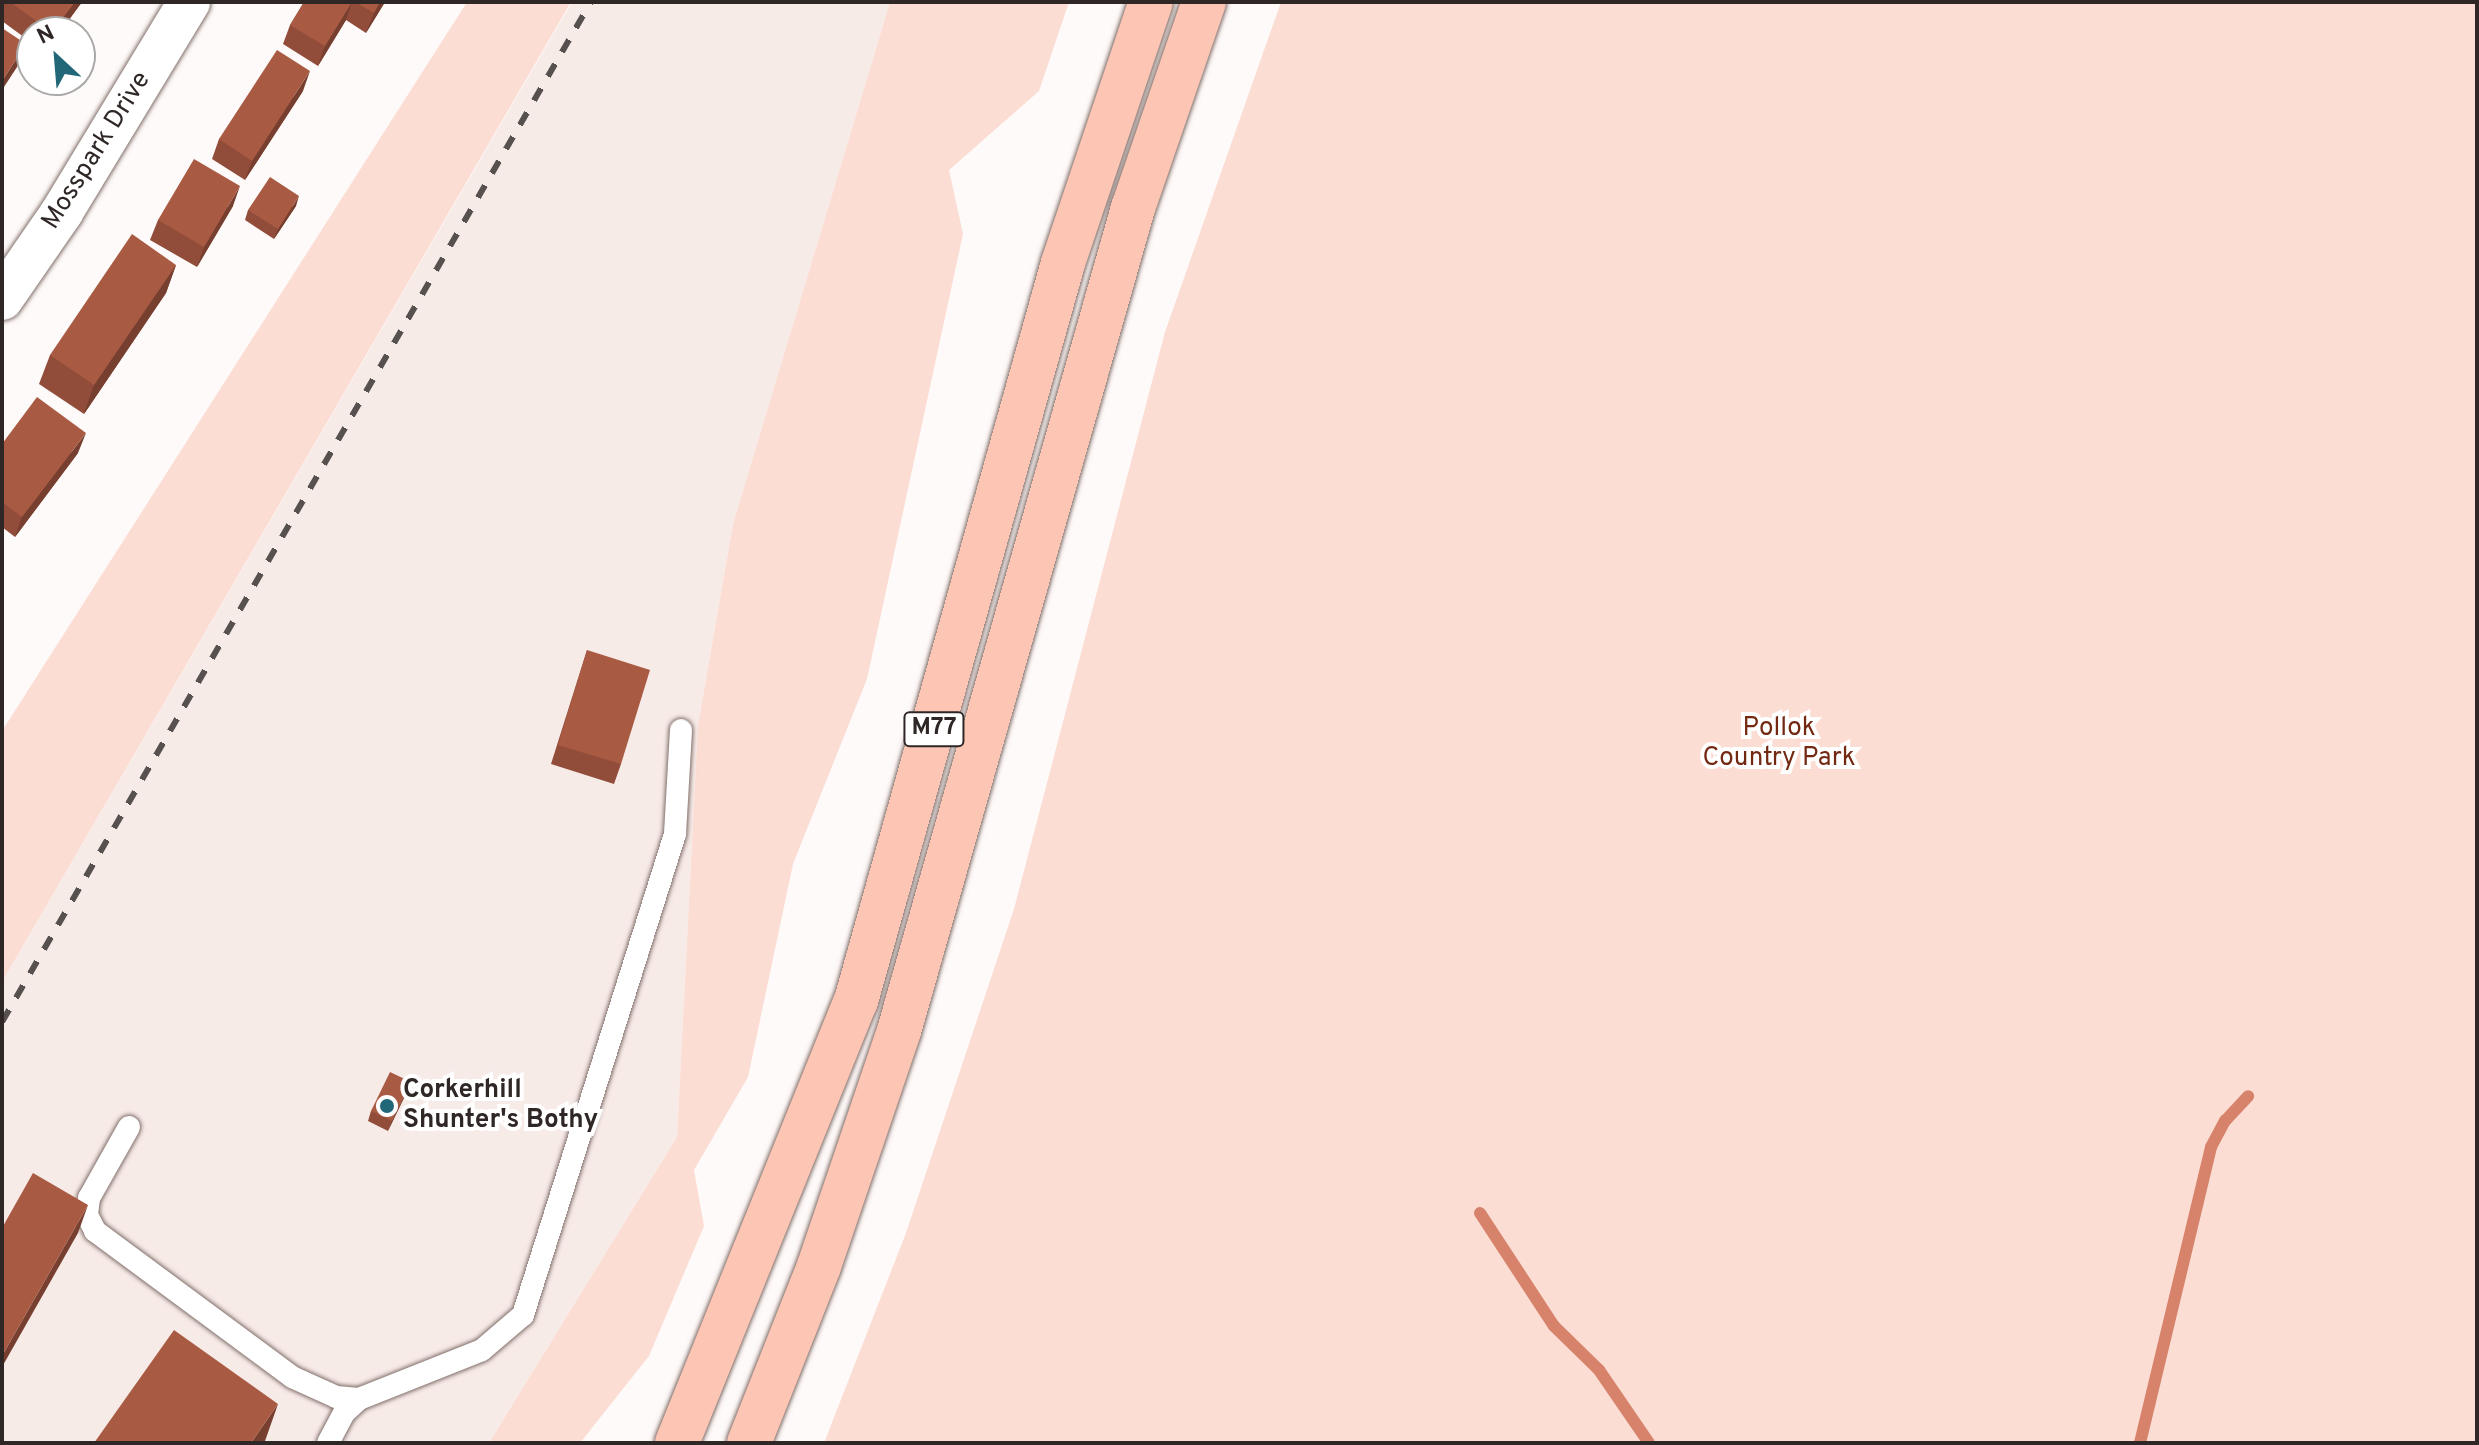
<!DOCTYPE html>
<style>
body{margin:0}
#map{position:relative;width:2479px;height:1445px;overflow:hidden;background:#fefaf9;font-family:Overpass,sans-serif}
div>[style]{position:absolute}
.built>*{inset:0;background:#f7ebe8}
.green>*{inset:0;background:#fbddd4}
.stream>*{height:12px;margin:-6px;padding:0 6px;transform-origin:6px;border-radius:6px;background:#d7836b}
.roads{filter:drop-shadow(0 0 2px #816f6a) drop-shadow(0 0 2px #816f6a)}
.service>*{height:22px;margin:-11px;padding:0 11px;transform-origin:11px;border-radius:11px;background:#fff}
.minor>*{height:42px;margin:-21px;padding:0 21px;transform-origin:21px;border-radius:21px;background:#fff}
.motorway>*{height:44px;margin:-22px;padding:0 22px;transform-origin:22px;border-radius:22px;background:#fdc5b4}
.rail>*{height:6px;margin-top:-3px;transform-origin:0;background:repeating-linear-gradient(90deg,#56504e 0 14px,transparent 0 28px)}
.wall>*{inset:0;background:#914d3a}
.shaded-wall>*{inset:0;background:#763f2f}
.building>*{inset:0;background:#a95a43}
.dots>*{width:22px;height:22px;translate:-50% -50%;box-sizing:border-box;border:4px solid #fff;border-radius:50%}
span{translate:-50% -50%;white-space:nowrap;text-align:center;line-height:1.15;-webkit-text-stroke:8px #fff;paint-order:stroke}
.shield-label span{padding:2px 6px;background:#fff;border:2px solid;border-radius:6px;-webkit-text-stroke-width:0}
.shield-label{font-size:24px;color:#2e2725;font-weight:700}
.street-label{font-size:26px;color:#2e2725}
.park-label{font-size:26px;color:#732811}
.poi-label{font-size:26px;color:#2e2725;font-weight:700}
.left{translate:0 -50%;text-align:left}
.frame{position:absolute;inset:0;border:4px solid #2e2725;pointer-events:none}
.north{position:absolute;left:16px;top:16px;width:80px;height:80px;box-sizing:border-box;background:#fff;border:2px solid #aba9a8;border-radius:50%;rotate:334deg;font-size:22px;font-weight:700;line-height:32px;text-align:center;color:#2e2725}
.north::after{content:'';display:block;margin:auto;width:28px;height:36px;background:#226778;clip-path:polygon(50% 0,100% 100%,50% 72%,0 100%)}
</style>
<div id="map">
<div class="built">
<div style="clip-path:polygon(572px 2px,890px 2px,733px 524px,698px 725px,677px 1137px,489px 1443px,2px 1443px,2px 982px)"></div>
</div>
<div class="green">
<div style="clip-path:polygon(467px 2px,571px 2px,2px 982px,2px 731px)"></div>
<div style="clip-path:polygon(890px 2px,1069px 2px,1039px 91px,949px 170px,963px 234px,867px 679px,793px 864px,748px 1077px,694px 1170px,704px 1226px,649px 1356px,580px 1443px,489px 1443px,677px 1137px,698px 725px,733px 524px)"></div>
<div style="clip-path:polygon(1281px 2px,2477px 2px,2477px 1443px,824px 1443px,906px 1233px,1014px 909px,1165px 332px)"></div>
</div>
<div class="stream">
<div style="left:1480px;top:1213px;width:135px;rotate:56.8deg"></div>
<div style="left:1554px;top:1326px;width:63px;rotate:44.4deg"></div>
<div style="left:1599px;top:1370px;width:88px;rotate:55.6deg"></div>
<div style="left:2140px;top:1443px;width:304px;rotate:-76.5deg"></div>
<div style="left:2211px;top:1147px;width:30px;rotate:-62deg"></div>
<div style="left:2225px;top:1121px;width:34px;rotate:-47deg"></div>
</div>
<div class="roads">
<div class="service">
<div style="left:129px;top:1127px;width:81px;rotate:119.4deg"></div>
<div style="left:89px;top:1198px;width:17px;rotate:97deg"></div>
<div style="left:87px;top:1215px;width:18px;rotate:63deg"></div>
<div style="left:95px;top:1231px;width:245px;rotate:36.5deg"></div>
<div style="left:292px;top:1377px;width:48px;rotate:24.4deg"></div>
<div style="left:336px;top:1397px;width:23px;rotate:5deg"></div>
<div style="left:328px;top:1443px;width:34px;rotate:-62deg"></div>
<div style="left:344px;top:1413px;width:21px;rotate:-43deg"></div>
<div style="left:359px;top:1399px;width:132px;rotate:-21.7deg"></div>
<div style="left:482px;top:1350px;width:54px;rotate:-40.5deg"></div>
<div style="left:523px;top:1315px;width:504px;rotate:-72.46deg"></div>
<div style="left:675px;top:834px;width:104px;rotate:-86.7deg"></div>
</div>
<div class="minor">
<div style="left:2px;top:299px;width:106px;rotate:-55.4deg"></div>
<div style="left:62px;top:212px;width:245px;rotate:-58.8deg"></div>
</div>
<div class="motorway">
<div style="left:677px;top:1443px;width:477px;rotate:-68deg"></div>
<div style="left:856px;top:1001px;width:766px;rotate:-74.33deg"></div>
<div style="left:1063px;top:263px;width:275px;rotate:-71.4deg"></div>
<div style="left:749px;top:1443px;width:190px;rotate:-68.4deg"></div>
<div style="left:819px;top:1266px;width:248px;rotate:-71.2deg"></div>
<div style="left:899px;top:1031px;width:856px;rotate:-74.13deg"></div>
<div style="left:1133px;top:208px;width:218px;rotate:-71deg"></div>
</div>
</div>
<div class="rail">
<div style="left:2px;top:1022px;width:1178px;rotate:-60deg"></div>
</div>
<div class="wall">
<div style="clip-path:polygon(2px 2px,82px 2px,60px 32px,32px 32px,32px 43px,2px 21px)"></div>
<div style="clip-path:polygon(304px 2px,385px 2px,366px 33px,346px 20px,318px 66px,283px 44px,290px 25px)"></div>
<div style="clip-path:polygon(303px 91px,245px 180px,212px 159px,219px 139px)"></div>
<div style="clip-path:polygon(233px 206px,197px 267px,150px 240px,158px 220px)"></div>
<div style="clip-path:polygon(296px 206px,274px 239px,245px 220px,248px 210px)"></div>
<div style="clip-path:polygon(176px 265px,166px 293px,84px 414px,39px 384px,50px 355px)"></div>
<div style="clip-path:polygon(2px 444px,78px 453px,15px 537px,2px 527px)"></div>
<div style="clip-path:polygon(587px 650px,621px 764px,614px 784px,551px 764px)"></div>
<div style="clip-path:polygon(411px 1082px,388px 1131px,368px 1121px,371px 1111px)"></div>
</div>
<div class="shaded-wall">
<div style="clip-path:polygon(75px 2px,82px 2px,60px 32px,52px 32px)"></div>
<div style="clip-path:polygon(352px 2px,346px 20px,318px 66px,325px 46px)"></div>
<div style="clip-path:polygon(380px 2px,385px 2px,366px 33px,374px 13px)"></div>
<div style="clip-path:polygon(26px 44px,19px 64px,2px 90px,2px 81px)"></div>
<div style="clip-path:polygon(310px 71px,303px 91px,245px 180px,252px 161px)"></div>
<div style="clip-path:polygon(240px 186px,233px 206px,197px 267px,204px 247px)"></div>
<div style="clip-path:polygon(299px 196px,296px 206px,274px 239px,278px 229px)"></div>
<div style="clip-path:polygon(176px 265px,166px 293px,84px 414px,94px 385px)"></div>
<div style="clip-path:polygon(86px 433px,78px 453px,15px 537px,22px 517px)"></div>
<div style="clip-path:polygon(411px 1082px,407px 1092px,388px 1131px,392px 1121px)"></div>
<div style="clip-path:polygon(88px 1205px,78px 1233px,2px 1367px,2px 1356px)"></div>
<div style="clip-path:polygon(278px 1404px,265px 1441px,263px 1443px,251px 1443px)"></div>
</div>
<div class="building">
<div style="clip-path:polygon(10px 2px,75px 2px,52px 32px)"></div>
<div style="clip-path:polygon(304px 2px,352px 2px,325px 46px,290px 25px)"></div>
<div style="clip-path:polygon(355px 2px,380px 2px,374px 13px)"></div>
<div style="clip-path:polygon(2px 28px,26px 44px,2px 81px)"></div>
<div style="clip-path:polygon(277px 50px,310px 71px,252px 161px,219px 139px)"></div>
<div style="clip-path:polygon(194px 159px,240px 186px,204px 247px,158px 220px)"></div>
<div style="clip-path:polygon(270px 177px,299px 196px,278px 229px,248px 210px)"></div>
<div style="clip-path:polygon(132px 234px,176px 265px,94px 385px,50px 355px)"></div>
<div style="clip-path:polygon(37px 397px,86px 433px,22px 517px,2px 502px,2px 444px)"></div>
<div style="clip-path:polygon(587px 650px,650px 670px,621px 764px,558px 745px)"></div>
<div style="clip-path:polygon(390px 1072px,411px 1082px,392px 1121px,371px 1111px)"></div>
<div style="clip-path:polygon(33px 1173px,88px 1205px,2px 1356px,2px 1228px)"></div>
<div style="clip-path:polygon(174px 1330px,278px 1404px,251px 1443px,94px 1443px)"></div>
</div>
<div class="dots">
<div style="left:387px;top:1106px;background:#226778"></div>
</div>
<div class="shield-label">
<span style="left:934px;top:729px">M77</span>
</div>
<div class="street-label">
<span style="left:97px;top:151px;rotate:-58deg">Mosspark Drive</span>
</div>
<div class="park-label">
<span style="left:1779px;top:744px">Pollok<br>Country Park</span>
</div>
<div class="poi-label">
<span class="left" style="left:403px;top:1106px">Corkerhill<br>Shunter's Bothy</span>
</div>
<div class="frame"></div>
<div class="north">N</div>
</div>
